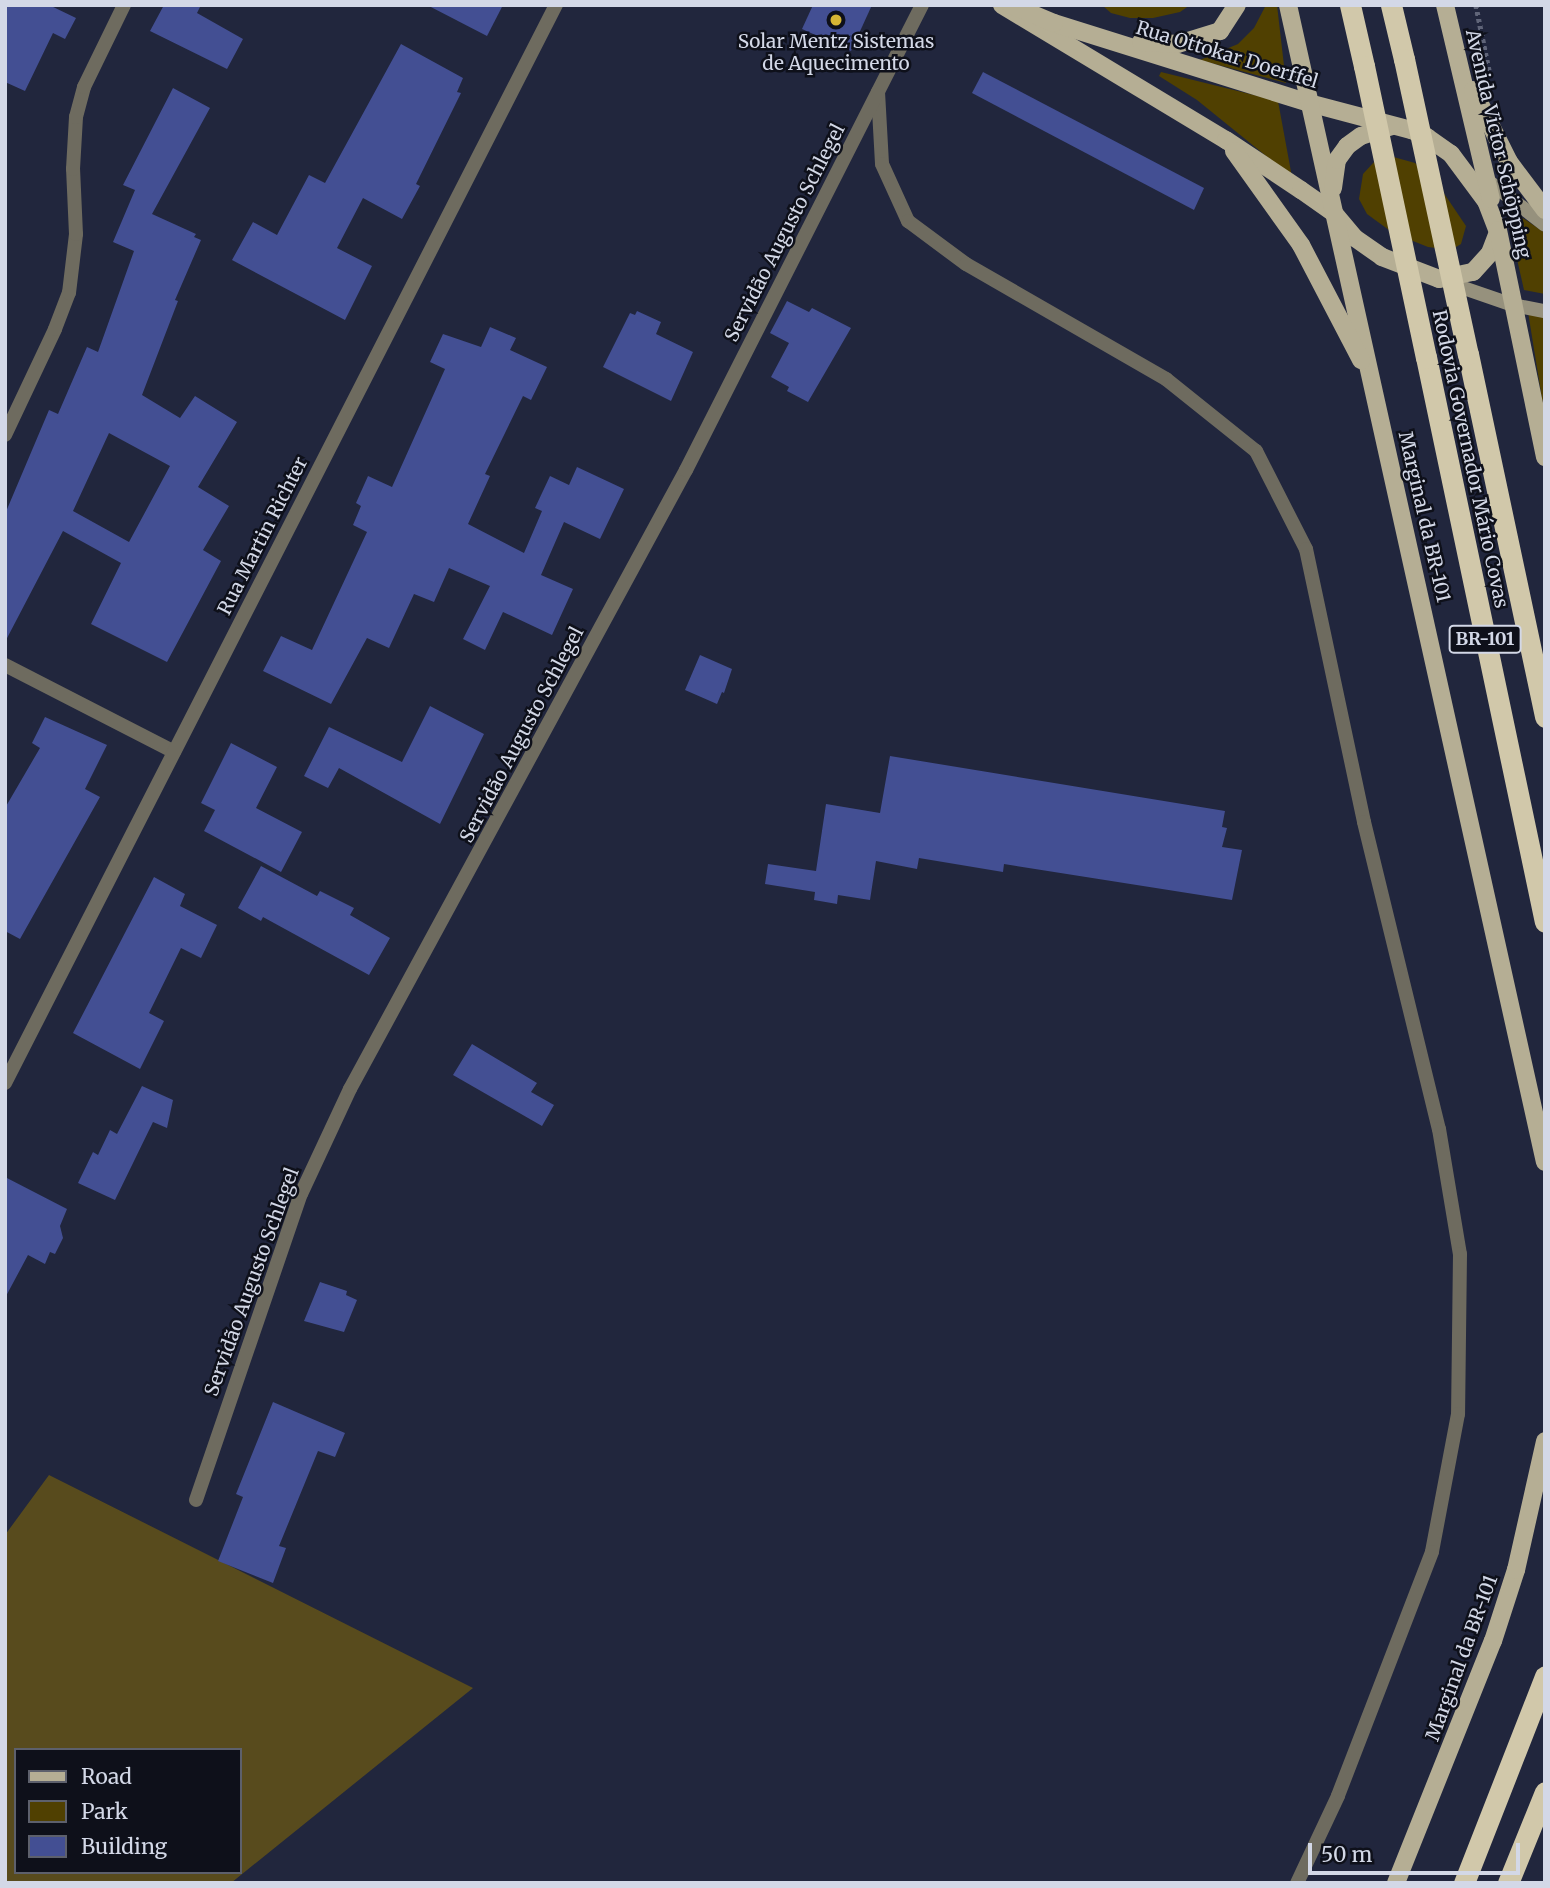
<!DOCTYPE html>
<meta charset="utf-8">
<style>
body{margin:0}
#map{position:relative;width:1550px;height:1888px;overflow:hidden;background:#21263d;font-family:Merriweather,serif}
div>[style]{position:absolute}
.green>*{inset:0;background:#504001}
.forest>*{inset:0;background:#584b1d}
.building>*{inset:0;background:#434f93}
.path>*{height:4.5px;margin-top:-2.25px;transform-origin:0;background:repeating-linear-gradient(90deg,#606579 0 3.5px,transparent 0 7px)}
.service>*{height:14px;margin:-7px;padding:0 7px;transform-origin:7px;border-radius:7px;background:#6e6b5f}
.minor>*{height:14px;margin:-7px;padding:0 7px;transform-origin:7px;border-radius:7px;background:#6e6b5f}
.secondary>*{height:14px;margin:-7px;padding:0 7px;transform-origin:7px;border-radius:7px;background:#96917d}
.primary>*{height:18px;margin:-9px;padding:0 9px;transform-origin:9px;border-radius:9px;background:#b5ae94}
.motorway>*{height:21px;margin:-10.5px;padding:0 10.5px;transform-origin:10.5px;border-radius:10.5px;background:#d1c8aa}
.motorway-bridge>*{height:21px;margin:-10.5px;padding:0 10.5px;transform-origin:10.5px;border-radius:10.5px;background:#d1c8aa}
.dots>*{width:19px;height:19px;translate:-50% -50%;box-sizing:border-box;border:4px solid #0e101a;border-radius:50%}
span{translate:-50% -50%;white-space:nowrap;text-align:center;line-height:1.15;-webkit-text-stroke:5px #0e101a;paint-order:stroke}
.shield-label span{padding:2px 5px;background:#0e101a;border:2px solid;border-radius:5px;-webkit-text-stroke-width:0}
.shield-label{font-size:18px;color:#d3d8e7;font-weight:700}
.poi-label{font-size:19px;color:#d3d8e7}
.street-label{font-size:19px;color:#d3d8e7}
.frame{position:absolute;inset:0;border:7px solid #d3d8e7;pointer-events:none}
.legend{position:absolute;left:14px;top:1748px;width:228px;height:126px;box-sizing:border-box;background:#0e101a;border:2px solid #5d606c;margin:0;padding:9px 12px;list-style:none;font-size:21px;color:#d3d8e7}
.legend li{display:flex;align-items:center;gap:14px;height:35px}
.legend b{width:35px;border:2px solid #5d606c}
.scale{position:absolute;left:1308px;top:1843px;width:212px;height:32px;box-sizing:border-box;border:4px solid #d3d8e7;border-top:0;padding-left:9px;font-size:21px;line-height:24px;white-space:nowrap;color:#d3d8e7;-webkit-text-stroke:5px #0e101a;paint-order:stroke}
</style>
<div id="map">
<div class="green">
<div style="clip-path:polygon(1102px 5px,1190px 5px,1180px 12px,1153px 18px,1130px 18px,1111px 13px)"></div>
<div style="clip-path:polygon(1266px 5px,1277px 5px,1286px 83px,1200px 60px,1238px 44px,1254px 28px)"></div>
<div style="clip-path:polygon(1161px 72px,1278px 101px,1292px 177px,1197px 100px,1159px 76px)"></div>
<div style="clip-path:polygon(1390px 156px,1415px 163px,1439px 186px,1466px 226px,1461px 244px,1451px 250px,1428px 247px,1393px 233px,1367px 214px,1359px 199px,1363px 174px,1374px 162px)"></div>
<div style="clip-path:polygon(1505px 206px,1545px 233px,1545px 294px,1524px 290px)"></div>
<div style="clip-path:polygon(1528px 312px,1545px 316px,1545px 417px)"></div>
</div>
<div class="forest">
<div style="clip-path:polygon(evenodd,49px 1475px,473px 1688px,231px 1883px,5px 1883px,5px 1535px,49px 1475px,16px 1750px,240px 1750px,240px 1872px,16px 1872px,16px 1750px)"></div>
</div>
<div class="building">
<div style="clip-path:polygon(5px 5px,49px 5px,76px 18px,65px 39px,53px 33px,25px 91px,5px 82px)"></div>
<div style="clip-path:polygon(164px 5px,201px 5px,197px 13px,243px 39px,227px 69px,150px 31px)"></div>
<div style="clip-path:polygon(427px 5px,503px 5px,487px 36px)"></div>
<div style="clip-path:polygon(813px 5px,872px 5px,851px 51px,802px 29px)"></div>
<div style="clip-path:polygon(401px 44px,463px 78px,457px 92px,461px 93px,416px 184px,420px 186px,402px 219px,363px 198px,337px 248px,372px 266px,345px 320px,232px 260px,253px 222px,277px 235px,309px 175px,325px 183px)"></div>
<div style="clip-path:polygon(983px 72px,1204px 188px,1194px 210px,972px 93px)"></div>
<div style="clip-path:polygon(evenodd,173px 88px,210px 108px,152px 214px,196px 234px,194px 237px,201px 240px,175px 300px,178px 301px,142px 395px,180px 418px,195px 396px,237px 422px,198px 487px,229px 506px,203px 550px,221px 561px,167px 662px,91px 624px,121px 563px,63px 531px,5px 642px,5px 514px,49px 410px,58px 414px,87px 347px,98px 352px,134px 251px,113px 242px,135px 190px,123px 185px,173px 88px,109px 433px,170px 466px,129px 542px,73px 511px,109px 433px)"></div>
<div style="clip-path:polygon(787px 301px,809px 312px,812px 308px,851px 328px,808px 402px,787px 391px,789px 387px,771px 377px,789px 343px,770px 333px)"></div>
<div style="clip-path:polygon(637px 311px,661px 322px,656px 334px,693px 352px,671px 401px,603px 367px,630px 313px,635px 315px)"></div>
<div style="clip-path:polygon(490px 327px,516px 338px,510px 350px,547px 367px,531px 400px,523px 396px,485px 474px,490px 476px,468px 524px,524px 553px,542px 511px,535px 508px,550px 476px,569px 485px,577px 467px,624px 489px,600px 539px,564px 522px,541px 575px,573px 589px,552px 635px,503px 612px,485px 650px,463px 639px,490px 586px,449px 568px,434px 602px,414px 594px,389px 648px,367px 638px,331px 704px,263px 671px,281px 636px,312px 650px,367px 532px,353px 525px,361px 506px,356px 503px,368px 476px,392px 487px,445px 369px,430px 362px,443px 334px,481px 347px)"></div>
<div style="clip-path:polygon(700px 655px,732px 669px,724px 693px,722px 692px,717px 704px,685px 690px)"></div>
<div style="clip-path:polygon(430px 706px,484px 734px,440px 824px,339px 768px,328px 788px,304px 776px,329px 727px,402px 762px)"></div>
<div style="clip-path:polygon(45px 717px,107px 745px,85px 789px,100px 797px,20px 939px,5px 931px,5px 808px,40px 748px,32px 743px)"></div>
<div style="clip-path:polygon(231px 743px,277px 767px,256px 808px,302px 832px,281px 872px,204px 831px,215px 810px,201px 803px)"></div>
<div style="clip-path:polygon(890px 756px,1225px 811px,1222px 827px,1227px 828px,1222px 847px,1242px 850px,1232px 900px,1004px 864px,1003px 872px,919px 858px,917px 869px,876px 861px,870px 900px,838px 895px,837px 904px,814px 900px,815px 892px,765px 884px,768px 864px,816px 871px,826px 804px,880px 813px)"></div>
<div style="clip-path:polygon(261px 866px,317px 896px,320px 891px,354px 908px,350px 915px,390px 938px,369px 975px,263px 917px,261px 921px,238px 908px)"></div>
<div style="clip-path:polygon(154px 877px,185px 894px,180px 906px,217px 925px,201px 958px,181px 948px,149px 1013px,164px 1021px,140px 1069px,73px 1033px)"></div>
<div style="clip-path:polygon(472px 1044px,537px 1083px,531px 1092px,554px 1105px,542px 1126px,453px 1075px)"></div>
<div style="clip-path:polygon(142px 1086px,173px 1100px,167px 1128px,153px 1122px,115px 1200px,78px 1183px,93px 1152px,98px 1155px,110px 1130px,117px 1134px)"></div>
<div style="clip-path:polygon(5px 1177px,67px 1209px,60px 1226px,63px 1238px,55px 1254px,50px 1252px,45px 1264px,28px 1255px,5px 1298px)"></div>
<div style="clip-path:polygon(320px 1282px,347px 1291px,346px 1295px,357px 1300px,344px 1332px,304px 1321px)"></div>
<div style="clip-path:polygon(273px 1402px,345px 1433px,335px 1457px,318px 1451px,279px 1546px,286px 1548px,273px 1583px,218px 1561px,243px 1497px,236px 1494px)"></div>
</div>
<div class="path">
<div style="left:1476px;top:5px;width:70px;rotate:78.5deg"></div>
</div>
<div class="service">
<div style="left:878px;top:92px;width:72px;rotate:86.8deg"></div>
<div style="left:882px;top:164px;width:63px;rotate:65.5deg"></div>
<div style="left:908px;top:221px;width:72px;rotate:36.6deg"></div>
<div style="left:966px;top:264px;width:231px;rotate:29.9deg"></div>
<div style="left:1166px;top:379px;width:115px;rotate:38.7deg"></div>
<div style="left:1256px;top:451px;width:110px;rotate:63deg"></div>
<div style="left:1306px;top:549px;width:279px;rotate:78deg"></div>
<div style="left:1364px;top:822px;width:316px;rotate:76.3deg"></div>
<div style="left:1439px;top:1129px;width:127px;rotate:80.5deg"></div>
<div style="left:1460px;top:1254px;width:160px;rotate:90.7deg"></div>
<div style="left:1458px;top:1414px;width:140px;rotate:100.7deg"></div>
<div style="left:1432px;top:1552px;width:261px;rotate:111.1deg"></div>
<div style="left:1338px;top:1796px;width:96px;rotate:115.2deg"></div>
</div>
<div class="minor">
<div style="left:5px;top:435px;width:117px;rotate:-64.7deg"></div>
<div style="left:55px;top:329px;width:39px;rotate:-69deg"></div>
<div style="left:69px;top:293px;width:59px;rotate:-83.2deg"></div>
<div style="left:76px;top:234px;width:65px;rotate:-92.6deg"></div>
<div style="left:73px;top:169px;width:52px;rotate:-86.7deg"></div>
<div style="left:76px;top:117px;width:31px;rotate:-75deg"></div>
<div style="left:84px;top:87px;width:91px;rotate:-64deg"></div>
<div style="left:5px;top:665px;width:190px;rotate:27.2deg"></div>
<div style="left:5px;top:1083px;width:1211px;rotate:-62.93deg"></div>
<div style="left:196px;top:1500px;width:324px;rotate:-71.1deg"></div>
<div style="left:301px;top:1194px;width:116px;rotate:-65deg"></div>
<div style="left:350px;top:1089px;width:704px;rotate:-61.51deg"></div>
<div style="left:686px;top:470px;width:521px;rotate:-63.09deg"></div>
</div>
<div class="secondary">
<div style="left:1483px;top:177px;width:78px;rotate:37.7deg"></div>
<div style="left:1449px;top:283px;width:68px;rotate:19deg"></div>
<div style="left:1513px;top:305px;width:33px;rotate:11deg"></div>
</div>
<div class="primary">
<div style="left:1002px;top:5px;width:262px;rotate:31.1deg"></div>
<div style="left:1226px;top:140px;width:90px;rotate:33.7deg"></div>
<div style="left:1301px;top:190px;width:39px;rotate:35deg"></div>
<div style="left:1333px;top:212px;width:34px;rotate:50deg"></div>
<div style="left:1355px;top:238px;width:33px;rotate:35deg"></div>
<div style="left:1382px;top:257px;width:61px;rotate:21.1deg"></div>
<div style="left:1439px;top:279px;width:35px;rotate:-12deg"></div>
<div style="left:1473px;top:272px;width:25px;rotate:-48deg"></div>
<div style="left:1490px;top:253px;width:22px;rotate:-69deg"></div>
<div style="left:1498px;top:232px;width:33px;rotate:-111deg"></div>
<div style="left:1486px;top:201px;width:59px;rotate:-126.7deg"></div>
<div style="left:1451px;top:154px;width:29px;rotate:-145deg"></div>
<div style="left:1427px;top:137px;width:17px;rotate:-156deg"></div>
<div style="left:1411px;top:130px;width:106px;rotate:-165.2deg"></div>
<div style="left:1309px;top:103px;width:267px;rotate:-162.6deg"></div>
<div style="left:1054px;top:23px;width:47px;rotate:-157.3deg"></div>
<div style="left:1288px;top:5px;width:1185px;rotate:77.48deg"></div>
<div style="left:1445px;top:5px;width:199px;rotate:76.7deg"></div>
<div style="left:1141px;top:42px;width:37px;rotate:3deg"></div>
<div style="left:1178px;top:44px;width:44px;rotate:-17.2deg"></div>
<div style="left:1220px;top:31px;width:31px;rotate:-57deg"></div>
<div style="left:1473px;top:90px;width:80px;rotate:63.4deg"></div>
<div style="left:1509px;top:162px;width:60px;rotate:53.1deg"></div>
<div style="left:1234px;top:151px;width:115px;rotate:54.5deg"></div>
<div style="left:1301px;top:245px;width:130px;rotate:62.4deg"></div>
<div style="left:1333px;top:188px;width:28px;rotate:-82deg"></div>
<div style="left:1337px;top:160px;width:17px;rotate:-54deg"></div>
<div style="left:1347px;top:146px;width:17px;rotate:-36deg"></div>
<div style="left:1361px;top:136px;width:32px;rotate:-18deg"></div>
<div style="left:1498px;top:230px;width:232px;rotate:78.3deg"></div>
<div style="left:1396px;top:1883px;width:261px;rotate:-68.2deg"></div>
<div style="left:1493px;top:1641px;width:75px;rotate:-72.1deg"></div>
<div style="left:1516px;top:1570px;width:132px;rotate:-77.3deg"></div>
</div>
<div class="motorway">
<div style="left:1350px;top:5px;width:63px;rotate:77.1deg"></div>
<div style="left:1391px;top:5px;width:56px;rotate:76.5deg"></div>
<div style="left:1468px;top:354px;width:371px;rotate:78deg"></div>
<div style="left:1426px;top:357px;width:577px;rotate:78.11deg"></div>
<div style="left:1464px;top:1883px;width:222px;rotate:-68.6deg"></div>
<div style="left:1508px;top:1883px;width:98px;rotate:-67.9deg"></div>
</div>
<div class="motorway-bridge">
<div style="left:1404px;top:59px;width:302px;rotate:77.8deg"></div>
<div style="left:1364px;top:66px;width:298px;rotate:78deg"></div>
</div>
<div class="dots">
<div style="left:836px;top:20px;background:#d6b534"></div>
</div>
<div class="shield-label">
<span style="left:1485px;top:639px">BR-101</span>
</div>
<div class="poi-label">
<span style="left:836px;top:53px">Solar Mentz Sistemas<br>de Aquecimento</span>
</div>
<div class="street-label">
<span style="left:1227px;top:55px;rotate:17deg">Rua Ottokar Doerffel</span>
<span style="left:1498px;top:144px;rotate:77deg">Avenida Victor Schöpping</span>
<span style="left:785px;top:233px;rotate:-63deg">Servidão Augusto Schlegel</span>
<span style="left:1470px;top:459px;rotate:78deg">Rodovia Governador Mário Covas</span>
<span style="left:1424px;top:517px;rotate:77deg">Marginal da BR-101</span>
<span style="left:263px;top:536px;rotate:-63deg">Rua Martin Richter</span>
<span style="left:522px;top:735px;rotate:-62deg">Servidão Augusto Schlegel</span>
<span style="left:252px;top:1282px;rotate:-70deg">Servidão Augusto Schlegel</span>
<span style="left:1462px;top:1658px;rotate:-70deg">Marginal da BR-101</span>
</div>
<div class="frame"></div>
<ul class="legend">
<li><b style="height:9px;background:#b5ae94"></b>Road</li>
<li><b style="height:19px;background:#504001"></b>Park</li>
<li><b style="height:19px;background:#434f93"></b>Building</li>
</ul>
<div class="scale">50 m</div>
</div>
